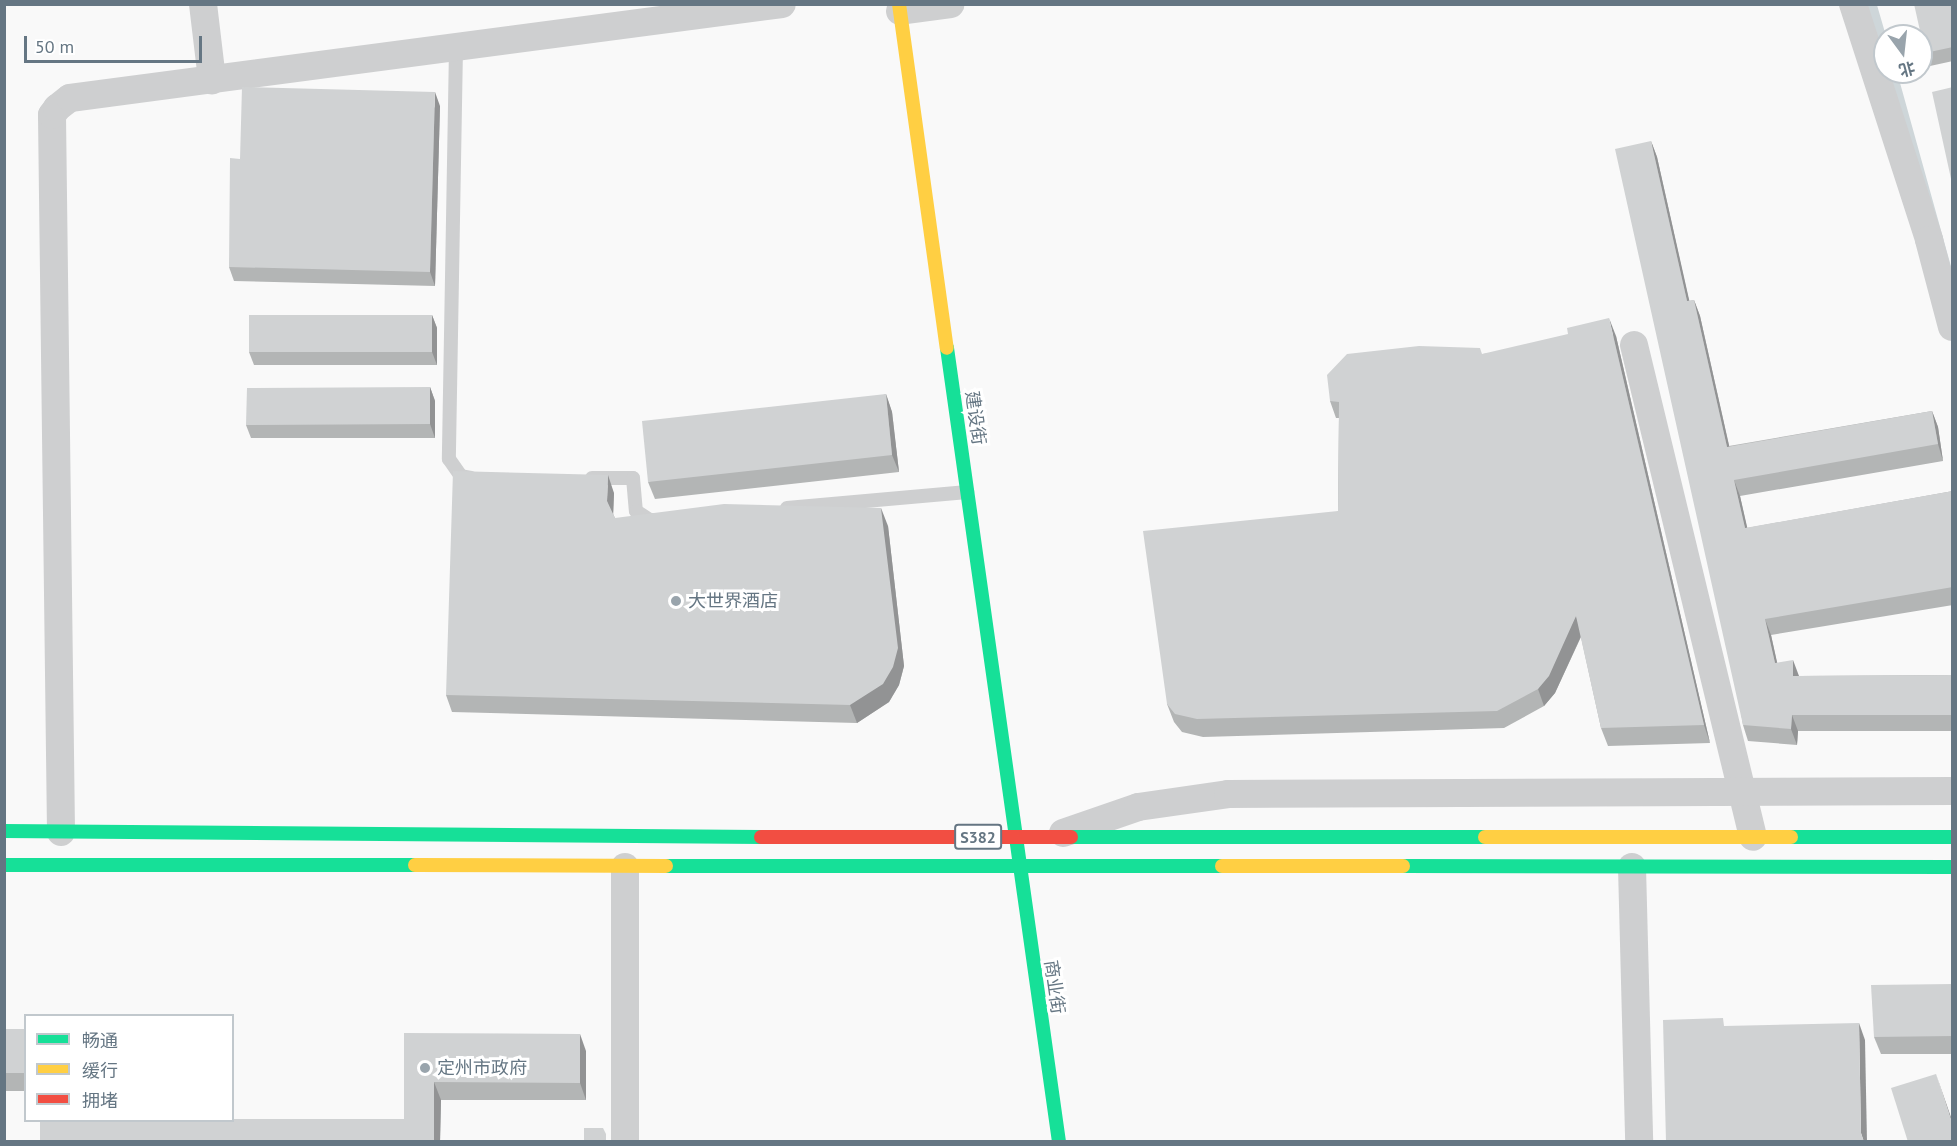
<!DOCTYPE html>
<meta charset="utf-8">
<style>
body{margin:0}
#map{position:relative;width:1957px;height:1146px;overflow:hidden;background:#f9f9f9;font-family:"PT Sans","Noto Sans SC",sans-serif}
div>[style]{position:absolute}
.water>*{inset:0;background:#ced6d9}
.lane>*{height:14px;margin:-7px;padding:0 7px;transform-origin:7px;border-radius:7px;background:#cecfd0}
.street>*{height:28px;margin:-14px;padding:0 14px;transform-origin:14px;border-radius:14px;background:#cecfd0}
.fast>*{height:14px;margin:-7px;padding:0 7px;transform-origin:7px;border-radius:7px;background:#16e098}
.slow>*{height:14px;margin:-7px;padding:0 7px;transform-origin:7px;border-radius:7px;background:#ffcf43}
.jam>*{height:14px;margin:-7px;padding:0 7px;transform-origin:7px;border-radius:7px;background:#f24e42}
.wall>*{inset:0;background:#b3b5b5}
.shaded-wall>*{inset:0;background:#929394}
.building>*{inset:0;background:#d0d2d3}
.dots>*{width:16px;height:16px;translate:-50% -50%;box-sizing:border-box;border:3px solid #fff;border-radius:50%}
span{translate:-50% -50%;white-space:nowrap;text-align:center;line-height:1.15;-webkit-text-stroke:6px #fff;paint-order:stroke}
.shield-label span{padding:2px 4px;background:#fff;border:2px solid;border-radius:4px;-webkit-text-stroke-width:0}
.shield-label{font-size:16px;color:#657683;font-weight:700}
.street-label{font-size:18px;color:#657683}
.poi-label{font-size:18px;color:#657683}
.left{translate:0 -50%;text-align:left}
.frame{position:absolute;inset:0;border:6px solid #657683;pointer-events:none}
.legend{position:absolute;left:24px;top:1014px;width:210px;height:108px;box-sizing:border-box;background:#fff;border:2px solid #c1c8cd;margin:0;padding:8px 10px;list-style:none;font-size:18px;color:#657683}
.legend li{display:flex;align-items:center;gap:12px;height:30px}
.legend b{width:30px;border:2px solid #c1c8cd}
.north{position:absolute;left:1873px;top:24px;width:60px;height:60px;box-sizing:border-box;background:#fff;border:2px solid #c1c8cd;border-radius:50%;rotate:165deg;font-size:16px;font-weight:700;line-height:24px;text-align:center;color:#657683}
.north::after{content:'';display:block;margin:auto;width:21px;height:27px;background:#99a4ac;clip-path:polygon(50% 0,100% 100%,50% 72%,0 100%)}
.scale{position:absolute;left:24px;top:36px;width:178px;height:27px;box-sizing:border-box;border:3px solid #657683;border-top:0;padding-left:8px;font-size:18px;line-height:21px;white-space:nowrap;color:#657683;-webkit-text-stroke:4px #fff;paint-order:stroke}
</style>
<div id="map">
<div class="water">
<div style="clip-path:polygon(1862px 5px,1877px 5px,1886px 36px,1885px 72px,1897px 72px,1952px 270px,1952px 319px)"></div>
</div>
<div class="lane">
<div style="left:456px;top:48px;width:411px;rotate:91deg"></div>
<div style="left:449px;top:459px;width:21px;rotate:55deg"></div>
<div style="left:461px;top:476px;width:10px;rotate:11deg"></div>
<div style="left:592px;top:478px;width:41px"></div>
<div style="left:633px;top:478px;width:33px;rotate:85deg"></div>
<div style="left:636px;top:511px;width:17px;rotate:33deg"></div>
<div style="left:650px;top:520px;width:7px"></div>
<div style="left:787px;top:508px;width:181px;rotate:-5.1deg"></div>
</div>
<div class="street">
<div style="left:203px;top:4px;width:77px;rotate:83.2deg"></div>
<div style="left:1853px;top:4px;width:248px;rotate:72.1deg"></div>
<div style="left:1929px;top:240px;width:90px;rotate:75.2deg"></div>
<div style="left:900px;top:11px;width:51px;rotate:-7.8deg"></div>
<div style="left:1634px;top:345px;width:506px;rotate:76.4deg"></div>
<div style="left:61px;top:832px;width:717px;rotate:-90.72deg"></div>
<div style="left:52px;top:115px;width:9px;rotate:-54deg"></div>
<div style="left:57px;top:108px;width:16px;rotate:-38deg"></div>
<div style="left:70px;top:98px;width:718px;rotate:-7.52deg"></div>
<div style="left:1063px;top:833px;width:79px;rotate:-19.1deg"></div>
<div style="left:1138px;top:807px;width:91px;rotate:-8.2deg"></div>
<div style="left:1228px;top:794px;width:724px;rotate:-0.24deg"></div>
<div style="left:1632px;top:867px;width:275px;rotate:88.5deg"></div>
<div style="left:625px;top:1142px;width:275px;rotate:-90deg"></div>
</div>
<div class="fast">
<div style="left:947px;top:348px;width:802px;rotate:81.97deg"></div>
<div style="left:4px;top:831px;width:757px;rotate:0.45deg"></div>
<div style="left:1071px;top:837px;width:414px"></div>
<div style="left:1791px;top:837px;width:161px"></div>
<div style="left:4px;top:865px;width:411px"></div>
<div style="left:666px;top:866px;width:556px"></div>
<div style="left:1403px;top:866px;width:549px;rotate:0.1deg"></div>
</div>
<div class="slow">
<div style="left:899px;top:4px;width:347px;rotate:82.1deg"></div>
<div style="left:1485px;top:837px;width:306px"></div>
<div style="left:415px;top:865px;width:251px;rotate:0.2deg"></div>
<div style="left:1222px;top:866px;width:181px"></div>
</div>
<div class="jam">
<div style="left:761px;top:837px;width:310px"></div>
</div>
<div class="wall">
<div style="clip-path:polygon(1953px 4px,1953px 61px,1930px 66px,1925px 53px)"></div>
<div style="clip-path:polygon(440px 106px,435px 286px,234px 281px,229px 267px,240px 159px)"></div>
<div style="clip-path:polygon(1651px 141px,1657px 157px,1689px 301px,1694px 300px,1700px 316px,1729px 446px,1932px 411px,1938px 427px,1943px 461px,1740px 496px,1747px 528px,1953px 491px,1953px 605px,1771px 635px,1777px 663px,1799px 676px,1953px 675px,1953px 731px,1798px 731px,1797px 745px,1748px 741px,1743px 725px)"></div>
<div style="clip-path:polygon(432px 315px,437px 328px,437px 365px,254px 365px,249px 352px)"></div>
<div style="clip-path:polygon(1616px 336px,1710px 743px,1608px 746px,1601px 728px,1581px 637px,1555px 693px,1544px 706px,1504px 728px,1203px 737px,1182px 732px,1174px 722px,1167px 704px,1338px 511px,1339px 418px,1336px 418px,1330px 401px,1483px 354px)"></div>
<div style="clip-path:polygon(430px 387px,435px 401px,435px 438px,251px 438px,246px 425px)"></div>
<div style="clip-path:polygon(886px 394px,892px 412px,899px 472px,655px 499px,648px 482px)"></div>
<div style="clip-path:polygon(614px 493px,613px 514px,615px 518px,888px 526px,904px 666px,899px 685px,889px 702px,857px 723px,452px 712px,446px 695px)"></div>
<div style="clip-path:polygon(1953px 984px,1953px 1054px,1881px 1054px,1874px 1037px)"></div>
<div style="clip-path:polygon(4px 1029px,26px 1029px,26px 1091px,4px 1091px)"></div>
<div style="clip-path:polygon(404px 1033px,586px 1051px,586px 1100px,441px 1100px,440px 1142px,404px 1119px)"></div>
</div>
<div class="shaded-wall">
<div style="clip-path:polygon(435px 92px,440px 106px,435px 286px,430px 272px)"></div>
<div style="clip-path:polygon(1651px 141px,1657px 157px,1693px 317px,1687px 301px)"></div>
<div style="clip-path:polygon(1694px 300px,1700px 316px,1733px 463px,1727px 447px)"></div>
<div style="clip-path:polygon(432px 315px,437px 328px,437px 365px,432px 352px)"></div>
<div style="clip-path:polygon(1609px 318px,1616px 336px,1710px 743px,1704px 725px)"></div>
<div style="clip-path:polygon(430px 387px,435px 401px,435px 438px,430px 424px)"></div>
<div style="clip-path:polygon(886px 394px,892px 412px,899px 472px,892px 455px)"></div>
<div style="clip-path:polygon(1932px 411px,1938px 427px,1943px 461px,1938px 444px)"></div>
<div style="clip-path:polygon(608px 475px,614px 493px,613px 519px,607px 501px)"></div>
<div style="clip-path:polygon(1734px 480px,1740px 496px,1751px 544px,1745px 528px)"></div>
<div style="clip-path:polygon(881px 508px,888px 526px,904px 666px,899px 685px,889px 702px,857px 723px,850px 705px)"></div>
<div style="clip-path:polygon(1576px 616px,1582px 634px,1555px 693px,1544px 706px,1538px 689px)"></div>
<div style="clip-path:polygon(1765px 619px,1771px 635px,1781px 680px,1775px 663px)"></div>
<div style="clip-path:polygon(1793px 660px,1799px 676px,1793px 676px)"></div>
<div style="clip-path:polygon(1792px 715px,1798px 731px,1797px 745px,1791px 729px)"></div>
<div style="clip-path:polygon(1859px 1023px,1865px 1040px,1867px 1142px,1864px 1142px,1861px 1133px)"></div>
<div style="clip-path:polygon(580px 1034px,586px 1051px,586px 1100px,580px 1083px)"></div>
<div style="clip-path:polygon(1936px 1074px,1953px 1123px,1953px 1126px)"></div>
<div style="clip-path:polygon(434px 1082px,441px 1100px,440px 1142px,434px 1142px)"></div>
</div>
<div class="building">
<div style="clip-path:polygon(1914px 4px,1953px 4px,1953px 47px,1925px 53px)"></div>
<div style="clip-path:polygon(242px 87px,435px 92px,430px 272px,229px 267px,230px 158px,240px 159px)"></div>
<div style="clip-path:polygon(1953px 87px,1953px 188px,1932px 92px)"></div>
<div style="clip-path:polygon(1651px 141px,1687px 301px,1694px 300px,1727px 447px,1932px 411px,1938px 444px,1734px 480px,1745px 528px,1953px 491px,1953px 587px,1765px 619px,1775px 663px,1793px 660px,1793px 676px,1953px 675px,1953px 715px,1792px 715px,1791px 729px,1743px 725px,1615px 149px)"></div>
<div style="clip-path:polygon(249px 315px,432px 315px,432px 352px,249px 352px)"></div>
<div style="clip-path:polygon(1609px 318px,1704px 725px,1601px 728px,1576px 616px,1549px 676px,1538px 689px,1497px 711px,1197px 719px,1175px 714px,1167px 704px,1143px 531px,1338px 511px,1339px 402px,1330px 401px,1327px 375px,1347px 354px,1419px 346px,1480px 348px,1482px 354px,1568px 334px,1567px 328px)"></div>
<div style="clip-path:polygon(430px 387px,430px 424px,246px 425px,247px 388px)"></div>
<div style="clip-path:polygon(886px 394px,892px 455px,648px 482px,642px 421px)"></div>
<div style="clip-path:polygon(453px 471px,608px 475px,607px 501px,615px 518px,724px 504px,881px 508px,898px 648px,893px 667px,883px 684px,850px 705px,446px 695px)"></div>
<div style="clip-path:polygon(1953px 984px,1953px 1036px,1874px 1037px,1871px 985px)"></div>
<div style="clip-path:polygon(1723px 1018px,1724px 1026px,1859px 1023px,1861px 1133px,1864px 1142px,1666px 1142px,1663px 1020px)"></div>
<div style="clip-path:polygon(4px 1029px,26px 1029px,26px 1073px,4px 1073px)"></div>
<div style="clip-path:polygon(404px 1033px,580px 1034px,580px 1083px,434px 1082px,434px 1142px,40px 1142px,40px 1120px,232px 1120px,232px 1119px,404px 1119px)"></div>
<div style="clip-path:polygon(1936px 1074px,1953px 1126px,1953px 1142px,1908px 1142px,1891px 1088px)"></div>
<div style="clip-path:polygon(584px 1128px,603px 1128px,606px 1134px,606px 1142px,584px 1142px)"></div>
</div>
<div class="dots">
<div style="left:676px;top:601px;background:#99a4ac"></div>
<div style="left:425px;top:1068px;background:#99a4ac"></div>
</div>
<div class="shield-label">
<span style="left:978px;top:837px">S382</span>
</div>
<div class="street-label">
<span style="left:975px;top:418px;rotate:82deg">建设街</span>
<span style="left:1054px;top:987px;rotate:82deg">商业街</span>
</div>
<div class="poi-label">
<span class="left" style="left:688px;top:601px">大世界酒店</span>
<span class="left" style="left:437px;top:1068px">定州市政府</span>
</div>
<div class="frame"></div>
<ul class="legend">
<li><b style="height:8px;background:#16e098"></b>畅通</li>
<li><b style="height:8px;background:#ffcf43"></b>缓行</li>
<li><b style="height:8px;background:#f24e42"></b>拥堵</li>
</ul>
<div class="north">北</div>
<div class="scale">50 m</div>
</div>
